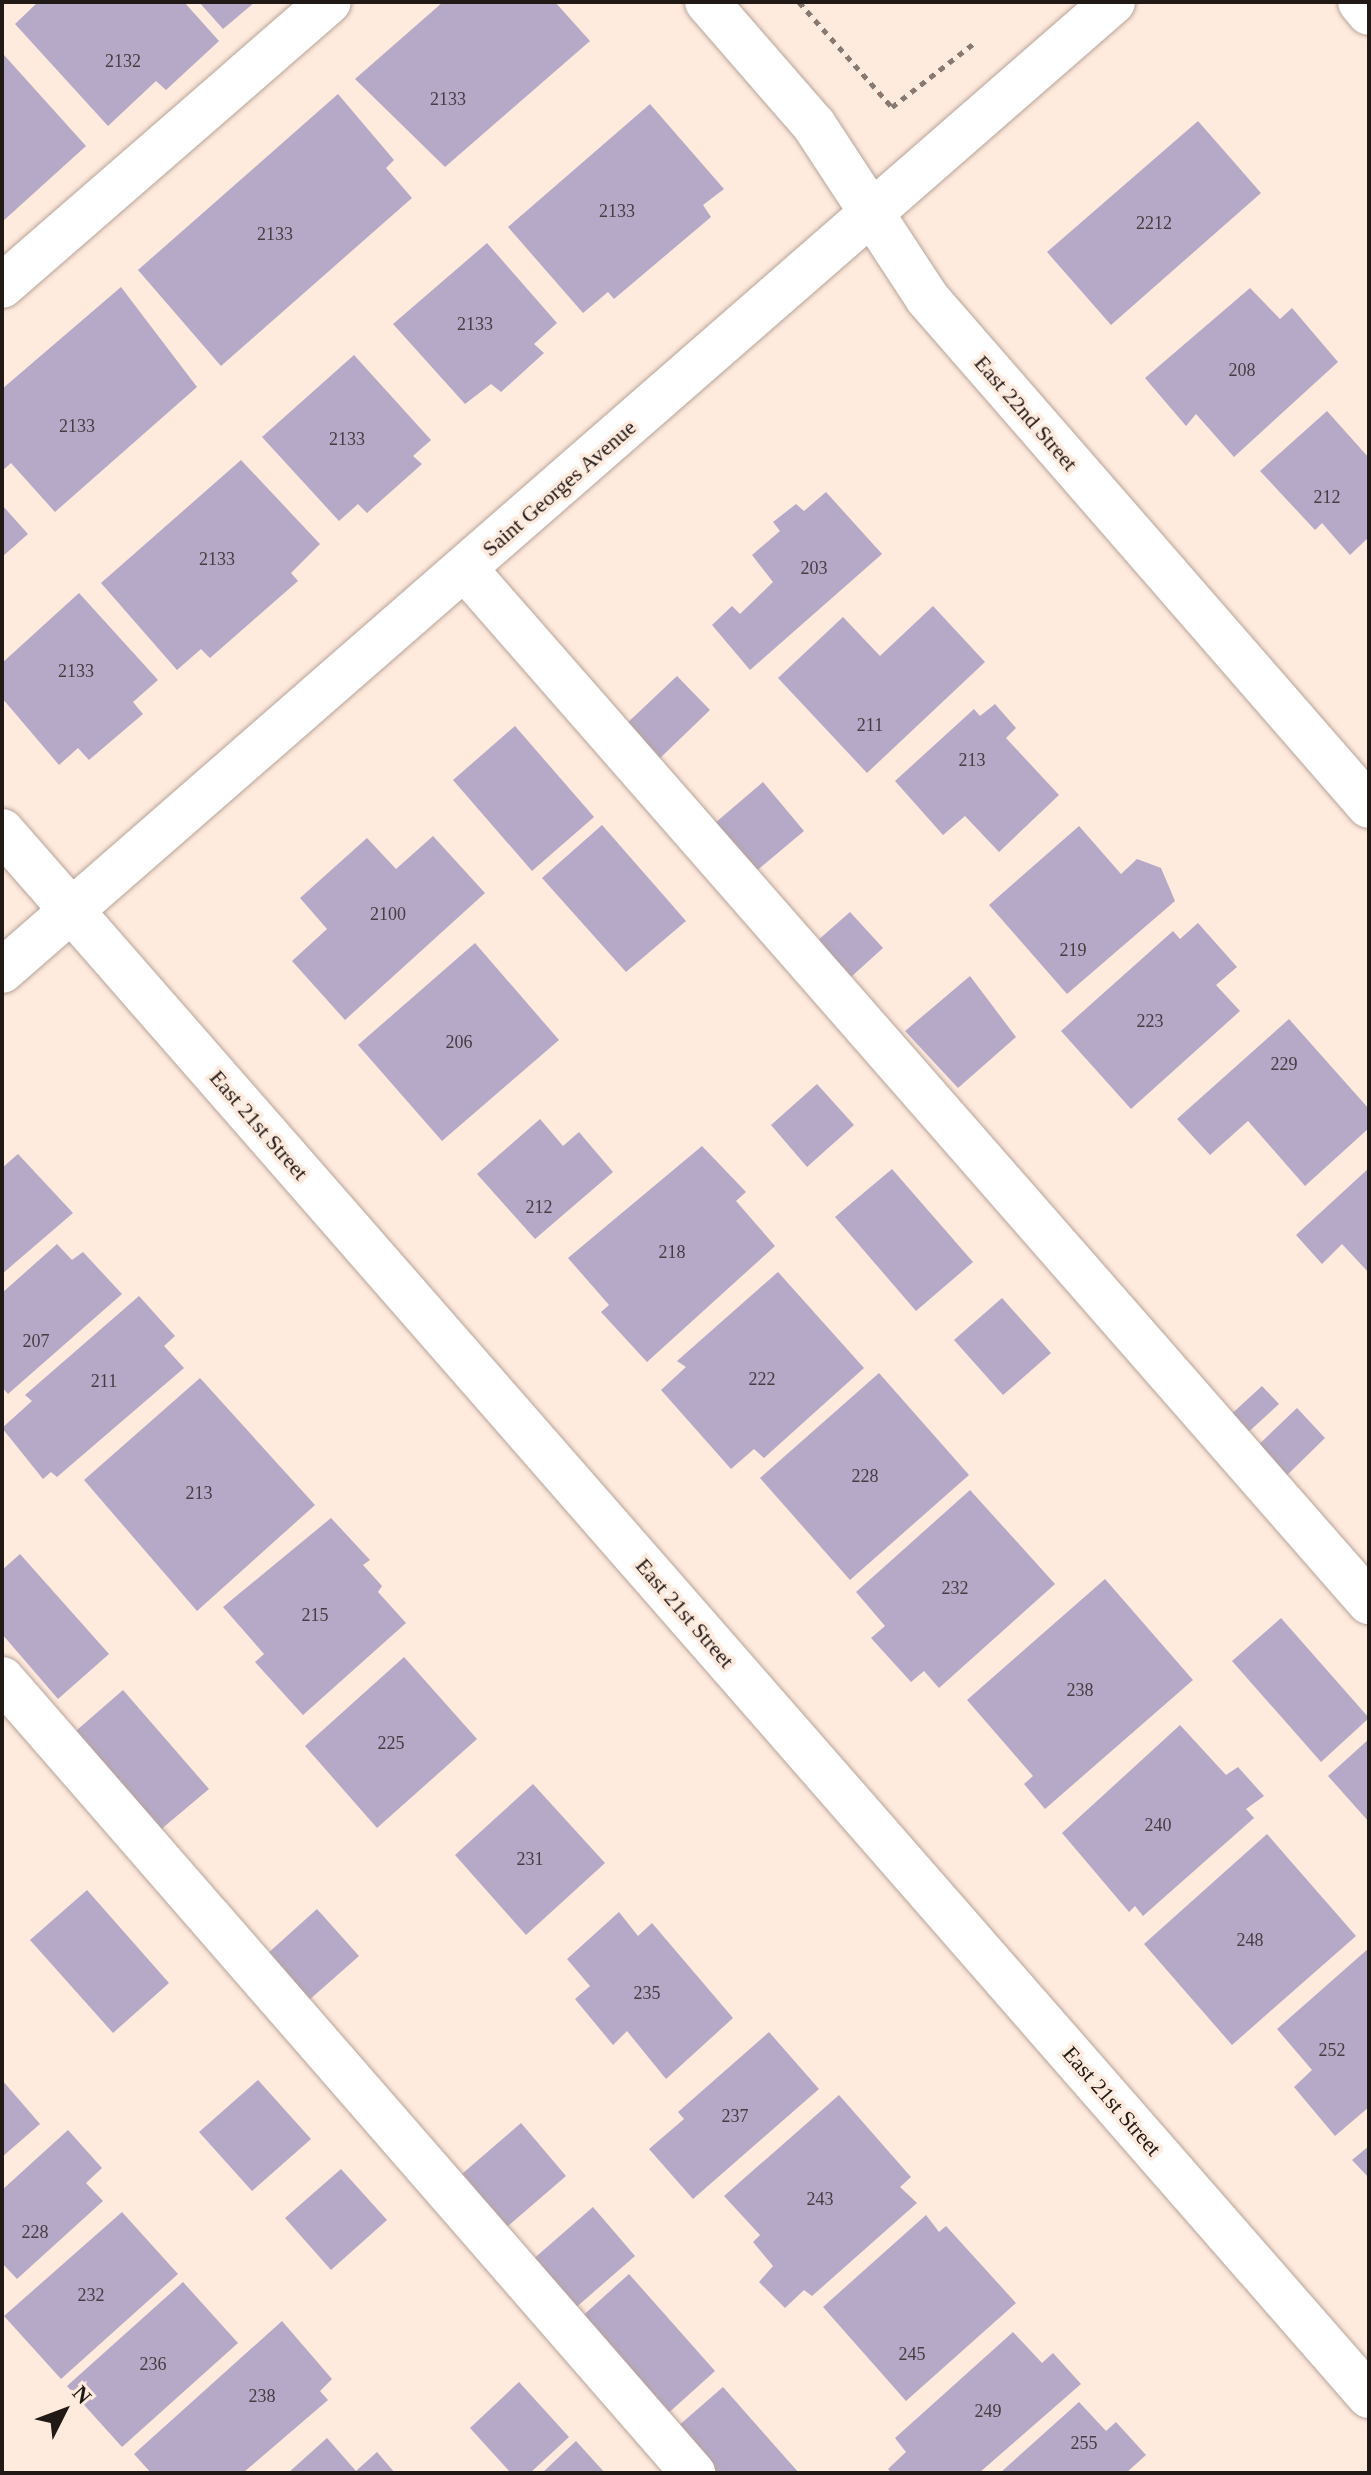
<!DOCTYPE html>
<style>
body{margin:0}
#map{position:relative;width:1371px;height:2475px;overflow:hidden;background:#ffeade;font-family:Georgia,serif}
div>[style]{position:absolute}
.building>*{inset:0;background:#b5a9c7}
.path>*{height:5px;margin-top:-2.5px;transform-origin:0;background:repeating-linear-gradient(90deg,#877a72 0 6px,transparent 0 12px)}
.roads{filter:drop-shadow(0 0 2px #b7a498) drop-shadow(0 0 2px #b7a498)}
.minor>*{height:44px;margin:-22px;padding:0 22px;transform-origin:22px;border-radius:22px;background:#fff}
span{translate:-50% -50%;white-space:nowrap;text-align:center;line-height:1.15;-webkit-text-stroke:7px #ffeade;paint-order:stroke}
.number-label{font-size:18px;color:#453d42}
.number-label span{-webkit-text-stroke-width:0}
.street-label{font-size:22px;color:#201915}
.frame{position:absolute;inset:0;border:4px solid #201915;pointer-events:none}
.north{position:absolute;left:24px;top:2371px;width:80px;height:80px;-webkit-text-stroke:6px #ffeade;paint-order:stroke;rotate:48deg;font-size:22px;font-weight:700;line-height:32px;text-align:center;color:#201915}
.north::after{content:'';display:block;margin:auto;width:28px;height:36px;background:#201915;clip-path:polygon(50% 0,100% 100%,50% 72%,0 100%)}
</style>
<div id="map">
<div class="building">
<div style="clip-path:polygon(38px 2px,184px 2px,219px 41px,166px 90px,156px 81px,108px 126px,15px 24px)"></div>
<div style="clip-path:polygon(199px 2px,255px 2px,223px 29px)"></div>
<div style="clip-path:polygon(443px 2px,555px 2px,590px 41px,445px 167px,355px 79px)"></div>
<div style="clip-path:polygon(4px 55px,86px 146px,2px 222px,2px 57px)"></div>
<div style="clip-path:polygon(338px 94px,394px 160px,386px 168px,412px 198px,221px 366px,138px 270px)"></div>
<div style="clip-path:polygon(650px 104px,724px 189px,703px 205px,711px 217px,614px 299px,608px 292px,583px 313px,508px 227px)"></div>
<div style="clip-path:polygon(1198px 121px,1261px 193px,1111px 325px,1047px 252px)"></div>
<div style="clip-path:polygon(487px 243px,557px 323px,534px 344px,544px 353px,501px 392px,491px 384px,465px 404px,393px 324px)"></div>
<div style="clip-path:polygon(121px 287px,197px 387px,55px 512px,11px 463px,2px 471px,2px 389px)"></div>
<div style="clip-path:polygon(1250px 288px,1280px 319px,1292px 308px,1338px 362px,1234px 457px,1196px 414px,1186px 426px,1145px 378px)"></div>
<div style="clip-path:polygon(354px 355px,431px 440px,413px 456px,422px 464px,367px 513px,358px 504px,339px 521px,262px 437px)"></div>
<div style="clip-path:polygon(1327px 411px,1369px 458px,1369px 537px,1350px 555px,1322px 523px,1315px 530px,1260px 471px)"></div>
<div style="clip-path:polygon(241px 460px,320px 544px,291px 573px,298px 581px,210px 658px,201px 649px,177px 670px,101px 583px)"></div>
<div style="clip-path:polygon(826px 492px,882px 554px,750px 670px,712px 625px,732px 606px,740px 614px,773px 582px,752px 555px,780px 531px,773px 522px,796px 504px,804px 511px)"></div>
<div style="clip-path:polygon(2px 505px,28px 534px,2px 557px)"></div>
<div style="clip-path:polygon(79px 593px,158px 680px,133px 702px,143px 714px,89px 760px,78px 748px,59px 765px,2px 698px,2px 663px)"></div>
<div style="clip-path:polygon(933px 606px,985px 662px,867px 773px,778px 678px,843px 617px,880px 656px)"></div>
<div style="clip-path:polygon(677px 676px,710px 710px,656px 762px,623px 727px)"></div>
<div style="clip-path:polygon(995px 704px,1016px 728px,1006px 738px,1059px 795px,999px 852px,965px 816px,943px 835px,895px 781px,974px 709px,980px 716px)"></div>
<div style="clip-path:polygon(515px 726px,594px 817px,532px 871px,453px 780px)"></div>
<div style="clip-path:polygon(763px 782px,804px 831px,749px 877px,708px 829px)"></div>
<div style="clip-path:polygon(602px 825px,686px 921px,626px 972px,542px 878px)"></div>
<div style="clip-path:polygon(1079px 826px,1121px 874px,1137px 859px,1161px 868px,1175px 901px,1067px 994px,989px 905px)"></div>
<div style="clip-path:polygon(433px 836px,485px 893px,345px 1020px,292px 961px,327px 929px,300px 898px,367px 838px,396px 869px)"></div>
<div style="clip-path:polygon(850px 912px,883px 948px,841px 986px,808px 949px)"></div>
<div style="clip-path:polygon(1198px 923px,1237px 967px,1216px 985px,1240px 1011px,1131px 1109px,1061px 1031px,1173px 931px,1180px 939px)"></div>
<div style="clip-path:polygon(475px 943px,559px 1040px,442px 1141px,358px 1045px)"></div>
<div style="clip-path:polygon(970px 976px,1016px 1037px,958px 1088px,905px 1031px)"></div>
<div style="clip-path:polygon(1289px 1019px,1369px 1109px,1369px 1128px,1305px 1186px,1248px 1121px,1210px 1155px,1177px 1119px)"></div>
<div style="clip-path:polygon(817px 1084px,854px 1125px,807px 1167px,771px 1125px)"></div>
<div style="clip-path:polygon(540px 1119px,563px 1146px,579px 1132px,613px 1172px,535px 1239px,477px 1174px)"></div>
<div style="clip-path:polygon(702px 1146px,746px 1192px,736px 1201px,775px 1246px,647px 1362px,601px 1312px,609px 1305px,568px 1258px)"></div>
<div style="clip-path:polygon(18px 1154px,73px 1213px,2px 1274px,2px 1168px)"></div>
<div style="clip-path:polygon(1369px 1168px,1369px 1273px,1342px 1244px,1322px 1264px,1296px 1235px)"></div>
<div style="clip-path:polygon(892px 1169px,973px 1262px,916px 1311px,835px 1217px)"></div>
<div style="clip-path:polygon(57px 1244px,72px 1260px,83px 1252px,122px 1294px,8px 1394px,2px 1387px,2px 1293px)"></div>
<div style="clip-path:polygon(778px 1272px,864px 1368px,764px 1458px,754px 1449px,731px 1469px,661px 1390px,686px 1367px,677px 1361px)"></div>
<div style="clip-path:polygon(139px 1296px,175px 1336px,164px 1346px,184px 1368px,57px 1477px,51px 1472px,43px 1479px,2px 1428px,32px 1401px,25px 1395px)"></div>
<div style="clip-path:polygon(1002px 1298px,1051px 1353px,1003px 1395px,954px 1340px)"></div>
<div style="clip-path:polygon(879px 1373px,969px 1475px,850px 1580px,760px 1478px)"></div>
<div style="clip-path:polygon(200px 1378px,315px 1505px,197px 1611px,84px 1480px)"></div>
<div style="clip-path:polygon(1262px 1386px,1279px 1404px,1244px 1436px,1226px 1419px)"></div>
<div style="clip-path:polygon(1297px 1408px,1325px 1438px,1281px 1481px,1252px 1451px)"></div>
<div style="clip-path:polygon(970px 1490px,1055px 1584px,939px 1688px,924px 1671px,911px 1682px,871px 1638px,885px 1626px,856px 1592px)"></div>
<div style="clip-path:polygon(331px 1518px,370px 1560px,363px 1565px,382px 1586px,378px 1592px,406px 1623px,303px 1715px,255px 1662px,264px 1654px,223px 1607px)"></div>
<div style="clip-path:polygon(20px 1554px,109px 1654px,58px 1699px,2px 1634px,2px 1570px)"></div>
<div style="clip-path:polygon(1105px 1579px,1193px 1680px,1045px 1809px,1024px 1784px,1033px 1776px,967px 1700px)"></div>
<div style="clip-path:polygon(1281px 1618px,1369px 1718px,1321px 1762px,1232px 1661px)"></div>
<div style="clip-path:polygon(404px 1657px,477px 1739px,377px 1828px,305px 1746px)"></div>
<div style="clip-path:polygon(123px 1690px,209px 1789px,153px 1836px,69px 1737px)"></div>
<div style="clip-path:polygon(1180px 1725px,1226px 1775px,1238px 1767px,1264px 1796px,1246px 1809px,1254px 1818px,1143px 1916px,1135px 1906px,1129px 1912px,1062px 1833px)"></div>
<div style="clip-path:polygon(1369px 1739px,1369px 1822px,1328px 1776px)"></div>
<div style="clip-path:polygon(533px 1784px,605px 1863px,526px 1935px,455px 1855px)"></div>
<div style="clip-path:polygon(1267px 1834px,1356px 1936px,1232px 2045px,1144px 1944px)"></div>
<div style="clip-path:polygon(87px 1890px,169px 1983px,113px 2033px,30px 1940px)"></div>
<div style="clip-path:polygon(317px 1909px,359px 1956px,308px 2001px,267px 1954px)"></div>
<div style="clip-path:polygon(619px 1912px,638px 1936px,652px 1923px,733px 2018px,666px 2079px,627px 2031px,613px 2045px,575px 1999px,590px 1986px,567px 1959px)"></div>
<div style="clip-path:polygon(1369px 1948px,1369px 2107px,1335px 2136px,1294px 2087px,1312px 2070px,1277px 2029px)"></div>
<div style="clip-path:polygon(769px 2032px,819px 2089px,693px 2199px,649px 2149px,684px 2119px,678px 2112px)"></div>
<div style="clip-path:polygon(2px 2080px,40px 2124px,2px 2157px)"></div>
<div style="clip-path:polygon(258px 2080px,311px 2139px,252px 2191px,199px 2132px)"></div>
<div style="clip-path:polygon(839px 2095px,911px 2177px,900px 2187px,917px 2203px,812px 2296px,804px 2290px,785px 2308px,759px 2282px,773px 2266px,753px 2242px,760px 2235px,724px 2196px)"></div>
<div style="clip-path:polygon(521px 2123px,566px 2176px,493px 2239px,448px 2186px)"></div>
<div style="clip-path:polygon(68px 2130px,102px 2168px,86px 2183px,103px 2201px,17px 2279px,2px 2263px,2px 2190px)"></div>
<div style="clip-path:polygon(1369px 2146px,1369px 2178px,1352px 2160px)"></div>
<div style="clip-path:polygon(341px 2169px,387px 2220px,331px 2270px,285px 2218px)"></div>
<div style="clip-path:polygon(593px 2207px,635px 2256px,573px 2310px,531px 2261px)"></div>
<div style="clip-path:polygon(122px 2212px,178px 2274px,61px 2379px,4px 2316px)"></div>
<div style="clip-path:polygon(926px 2215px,939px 2232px,946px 2226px,1016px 2303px,906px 2401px,823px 2307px)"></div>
<div style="clip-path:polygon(629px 2274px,715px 2371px,664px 2417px,578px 2320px)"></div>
<div style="clip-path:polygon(183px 2282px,238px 2343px,122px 2447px,67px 2386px)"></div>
<div style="clip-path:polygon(282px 2321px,332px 2379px,320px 2391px,328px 2400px,243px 2473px,151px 2473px,134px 2454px)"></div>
<div style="clip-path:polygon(1013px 2332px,1042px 2363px,1053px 2353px,1081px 2384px,979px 2473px,892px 2473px,888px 2469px,906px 2452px,895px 2438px)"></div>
<div style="clip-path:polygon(519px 2382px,569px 2437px,530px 2473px,511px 2473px,470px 2428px)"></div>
<div style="clip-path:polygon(723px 2387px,799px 2473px,703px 2473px,669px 2434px)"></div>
<div style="clip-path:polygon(1079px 2402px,1106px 2431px,1116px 2422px,1146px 2455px,1126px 2473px,1000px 2473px)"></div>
<div style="clip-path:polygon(327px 2438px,356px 2471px,377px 2452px,395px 2473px,288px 2473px)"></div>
<div style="clip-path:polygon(576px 2441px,605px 2473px,542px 2473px)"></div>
</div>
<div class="path">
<div style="left:799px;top:2px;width:140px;rotate:48.5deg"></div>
<div style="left:892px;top:107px;width:103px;rotate:-37.9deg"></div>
</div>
<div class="roads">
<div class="minor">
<div style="left:707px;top:2px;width:163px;rotate:49deg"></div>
<div style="left:814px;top:125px;width:207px;rotate:56.8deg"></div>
<div style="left:927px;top:298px;width:673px;rotate:48.97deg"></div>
<div style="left:1360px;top:2px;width:14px;rotate:51deg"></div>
<div style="left:2px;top:286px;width:433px;rotate:-41deg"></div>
<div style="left:465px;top:569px;width:1373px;rotate:48.81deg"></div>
<div style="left:2px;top:831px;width:2078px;rotate:48.86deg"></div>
<div style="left:2px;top:971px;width:1474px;rotate:-41.09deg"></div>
<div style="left:2px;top:1679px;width:1053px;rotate:48.97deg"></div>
</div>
</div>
<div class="number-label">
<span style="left:123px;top:61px">2132</span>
<span style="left:448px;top:99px">2133</span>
<span style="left:617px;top:211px">2133</span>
<span style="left:1154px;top:223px">2212</span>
<span style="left:275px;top:234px">2133</span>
<span style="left:475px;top:324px">2133</span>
<span style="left:1242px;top:370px">208</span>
<span style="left:77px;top:426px">2133</span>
<span style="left:347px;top:439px">2133</span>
<span style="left:1327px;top:497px">212</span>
<span style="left:217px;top:559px">2133</span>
<span style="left:814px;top:568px">203</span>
<span style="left:76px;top:671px">2133</span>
<span style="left:870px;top:725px">211</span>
<span style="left:972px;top:760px">213</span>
<span style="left:388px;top:914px">2100</span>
<span style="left:1073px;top:950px">219</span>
<span style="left:1150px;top:1021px">223</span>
<span style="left:459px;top:1042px">206</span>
<span style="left:1284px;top:1064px">229</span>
<span style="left:539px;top:1207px">212</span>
<span style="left:672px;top:1252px">218</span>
<span style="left:36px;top:1341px">207</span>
<span style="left:762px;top:1379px">222</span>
<span style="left:104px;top:1381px">211</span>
<span style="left:865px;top:1476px">228</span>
<span style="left:199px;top:1493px">213</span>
<span style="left:955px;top:1588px">232</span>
<span style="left:315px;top:1615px">215</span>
<span style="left:1080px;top:1690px">238</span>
<span style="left:391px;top:1743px">225</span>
<span style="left:1158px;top:1825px">240</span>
<span style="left:530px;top:1859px">231</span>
<span style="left:1250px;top:1940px">248</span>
<span style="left:647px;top:1993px">235</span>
<span style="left:1332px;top:2050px">252</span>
<span style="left:735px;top:2116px">237</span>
<span style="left:820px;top:2199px">243</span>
<span style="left:35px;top:2232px">228</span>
<span style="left:91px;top:2295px">232</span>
<span style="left:912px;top:2354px">245</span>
<span style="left:153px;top:2364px">236</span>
<span style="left:262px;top:2396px">238</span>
<span style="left:988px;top:2411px">249</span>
<span style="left:1084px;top:2443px">255</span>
</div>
<div class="street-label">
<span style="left:1026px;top:413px;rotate:49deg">East 22nd Street</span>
<span style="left:559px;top:488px;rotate:-41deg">Saint Georges Avenue</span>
<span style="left:259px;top:1125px;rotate:49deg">East 21st Street</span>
<span style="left:685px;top:1613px;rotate:49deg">East 21st Street</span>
<span style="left:1112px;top:2101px;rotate:49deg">East 21st Street</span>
</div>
<div class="frame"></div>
<div class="north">N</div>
</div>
